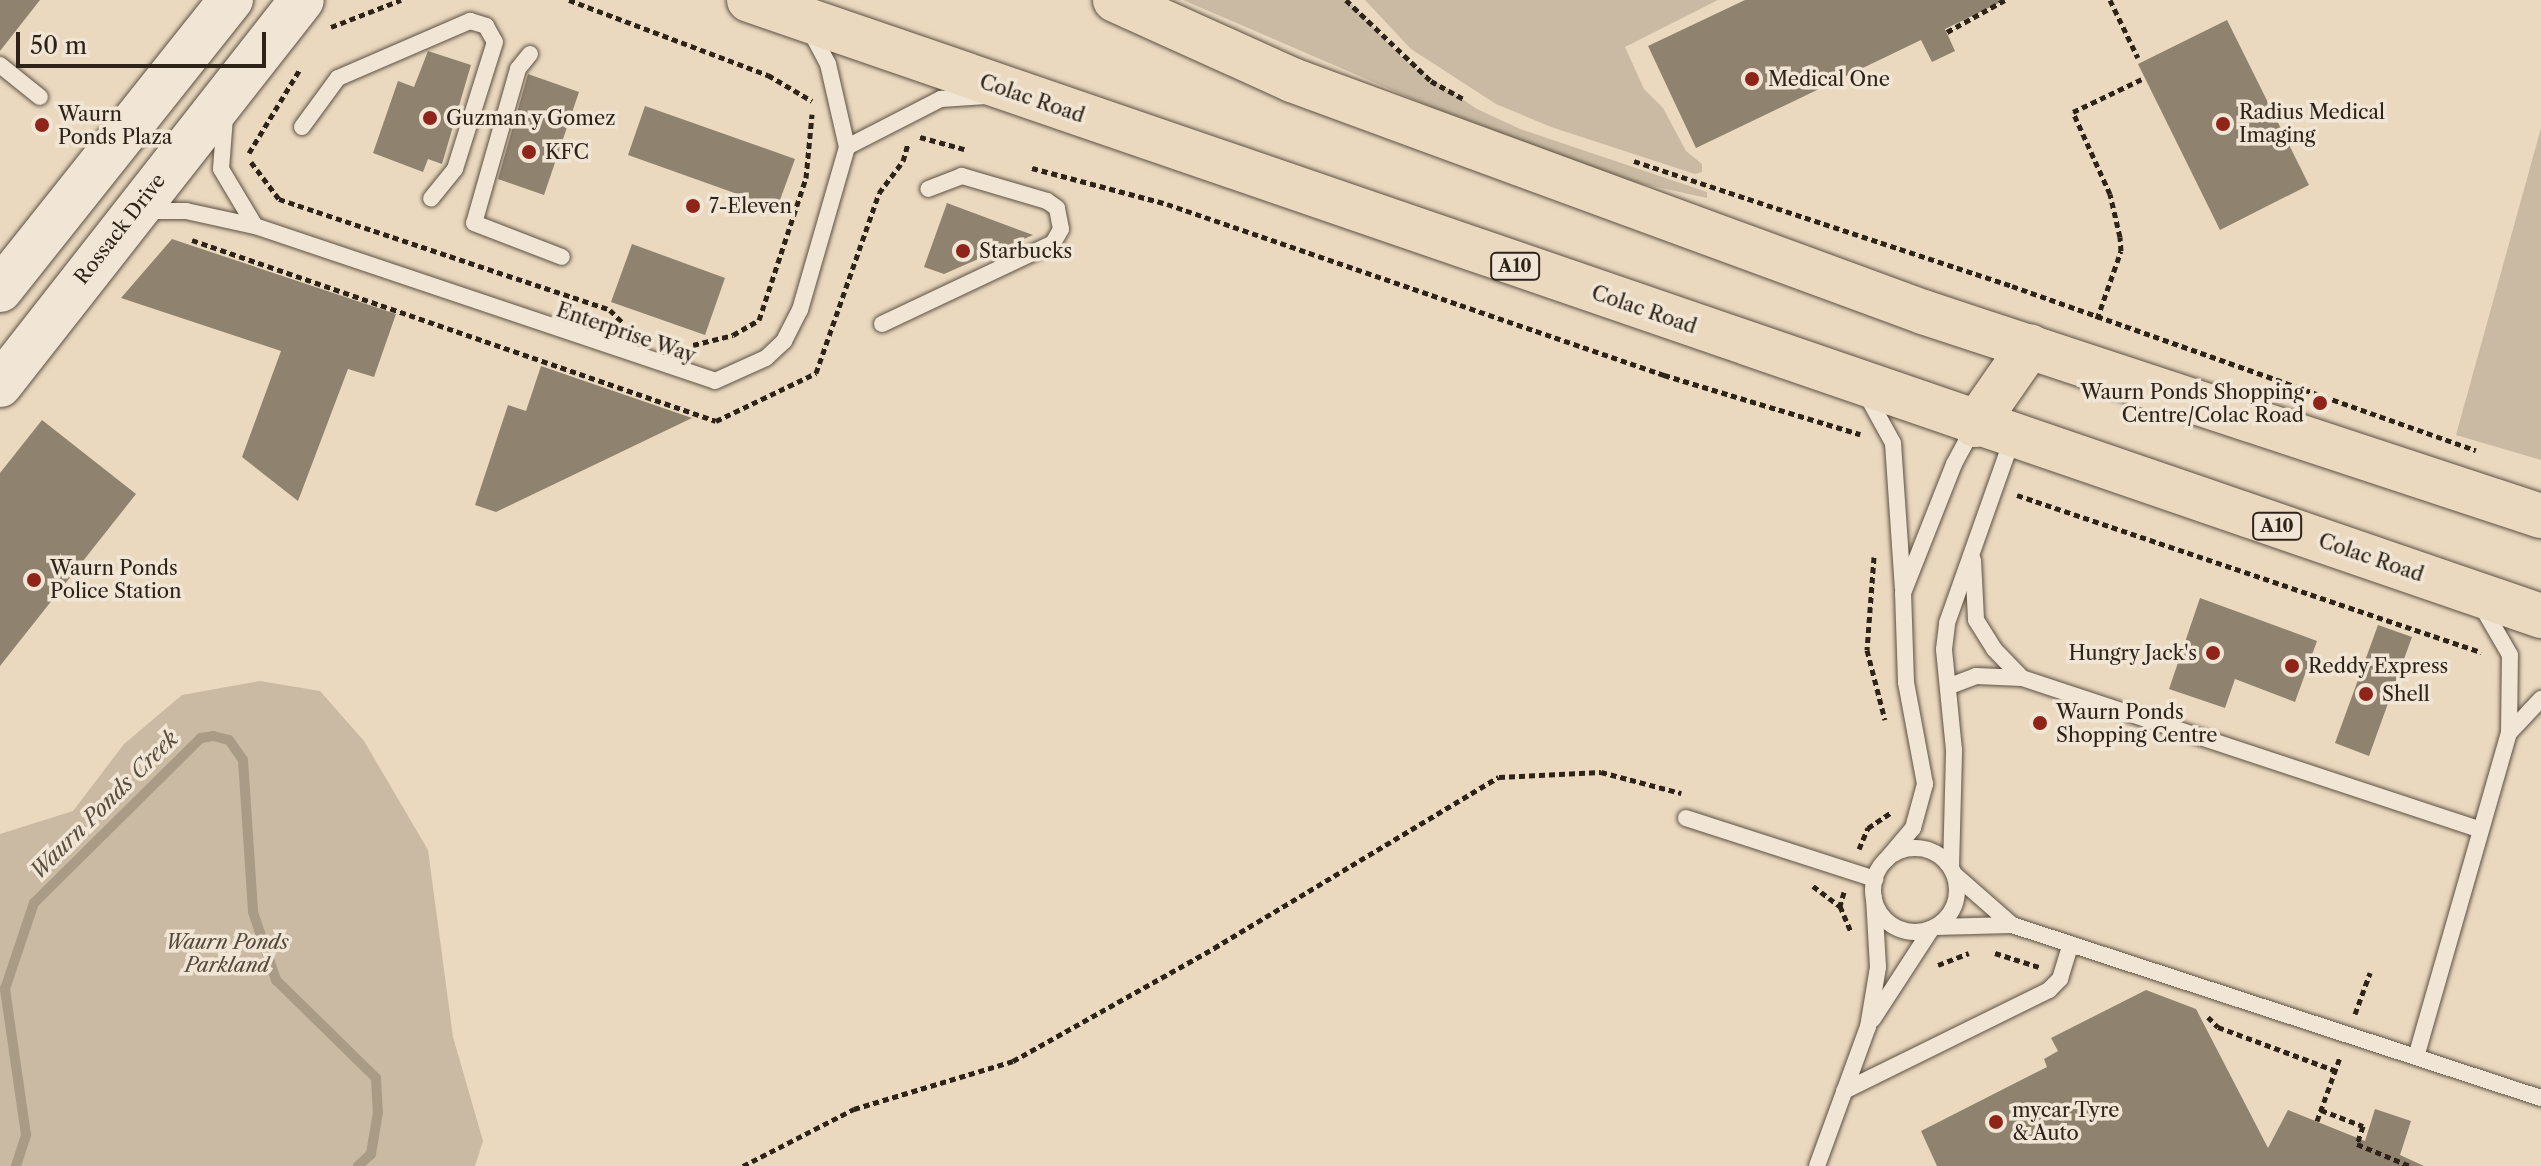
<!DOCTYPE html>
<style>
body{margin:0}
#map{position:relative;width:2541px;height:1166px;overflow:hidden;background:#ead9bf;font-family:"Libre Caslon Text",serif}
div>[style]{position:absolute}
.green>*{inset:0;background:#cabaa3}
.stream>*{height:10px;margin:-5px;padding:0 5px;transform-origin:5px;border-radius:5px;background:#aa9b86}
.building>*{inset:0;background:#8f826f}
.path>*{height:5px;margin-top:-2.5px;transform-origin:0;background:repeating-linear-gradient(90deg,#2d2318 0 6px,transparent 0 10px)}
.roads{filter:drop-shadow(0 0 2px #5c5042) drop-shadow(0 0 2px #5c5042)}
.lane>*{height:16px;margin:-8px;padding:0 8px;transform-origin:8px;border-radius:8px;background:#f1e6d5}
.lane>.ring{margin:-8px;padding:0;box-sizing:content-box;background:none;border:16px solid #f1e6d5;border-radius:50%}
.secondary>*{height:44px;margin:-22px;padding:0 22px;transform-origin:22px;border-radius:22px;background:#f1e6d5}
.highway>*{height:44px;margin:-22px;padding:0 22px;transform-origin:22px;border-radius:22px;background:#ead9bf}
.dots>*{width:22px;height:22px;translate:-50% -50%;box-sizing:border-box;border:4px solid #f1e6d5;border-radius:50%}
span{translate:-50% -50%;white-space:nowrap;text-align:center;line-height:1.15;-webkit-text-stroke:7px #f1e6d5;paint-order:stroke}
.shield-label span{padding:2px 6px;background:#f1e6d5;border:2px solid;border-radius:6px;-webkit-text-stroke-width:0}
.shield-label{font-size:18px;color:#2d2318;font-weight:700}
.poi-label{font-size:20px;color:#2d2318}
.left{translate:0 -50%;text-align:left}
.right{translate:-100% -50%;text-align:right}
.street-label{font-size:20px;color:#2d2318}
.park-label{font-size:20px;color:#54493b;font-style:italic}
.water-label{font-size:22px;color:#594d3e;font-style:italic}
.scale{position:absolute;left:16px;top:32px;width:250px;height:36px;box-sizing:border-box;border:4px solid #2d2318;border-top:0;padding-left:10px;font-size:24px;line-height:28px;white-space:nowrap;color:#2d2318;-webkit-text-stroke:6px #f1e6d5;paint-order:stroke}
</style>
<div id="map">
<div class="green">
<div style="clip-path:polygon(1183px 0,1348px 0,1404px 60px,1477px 109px,1520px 129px,1707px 192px,1707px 198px,1625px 180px,1429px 106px)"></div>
<div style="clip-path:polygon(1365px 0,1718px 0,1625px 47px,1644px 89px,1663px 108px,1686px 151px,1702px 164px,1702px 172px,1695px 174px,1551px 127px,1496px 104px,1411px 49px)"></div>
<div style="clip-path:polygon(2541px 128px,2541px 460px,2456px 435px)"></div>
<div style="clip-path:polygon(260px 681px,320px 691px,364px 741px,428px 850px,453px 1037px,483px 1141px,475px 1166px,0 1166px,0 834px,73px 811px,124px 744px,182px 695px)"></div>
</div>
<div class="stream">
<div style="left:16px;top:1166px;width:33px;rotate:-72deg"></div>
<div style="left:26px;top:1135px;width:148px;rotate:-98.2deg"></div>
<div style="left:5px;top:989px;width:91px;rotate:-71.4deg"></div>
<div style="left:34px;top:903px;width:235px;rotate:-44.7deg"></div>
<div style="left:201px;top:738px;width:12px;rotate:-9deg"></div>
<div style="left:213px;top:736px;width:16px;rotate:14deg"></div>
<div style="left:229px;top:740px;width:24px;rotate:55deg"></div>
<div style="left:243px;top:760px;width:152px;rotate:86.2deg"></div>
<div style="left:253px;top:912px;width:72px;rotate:71.3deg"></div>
<div style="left:276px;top:980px;width:140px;rotate:44.4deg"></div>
<div style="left:376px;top:1078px;width:34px;rotate:87deg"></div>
<div style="left:378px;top:1112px;width:43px;rotate:99.5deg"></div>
<div style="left:371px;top:1154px;width:18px;rotate:137deg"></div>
</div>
<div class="building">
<div style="clip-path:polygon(0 0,40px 0,0 51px)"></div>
<div style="clip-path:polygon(1745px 0,2005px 0,1945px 29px,1955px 51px,1932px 62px,1921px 40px,1696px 148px,1648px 46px)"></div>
<div style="clip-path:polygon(2227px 20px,2309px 185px,2220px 230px,2138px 64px)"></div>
<div style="clip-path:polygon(428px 51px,471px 65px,442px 164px,428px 159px,423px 172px,373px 153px,398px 81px,414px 87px)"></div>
<div style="clip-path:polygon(528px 74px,579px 92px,544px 195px,498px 179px)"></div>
<div style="clip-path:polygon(645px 106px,795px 159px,777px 208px,628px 155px)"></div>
<div style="clip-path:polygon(947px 203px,1033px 235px,944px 274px,924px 267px)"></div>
<div style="clip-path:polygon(172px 239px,396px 314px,374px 377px,348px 369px,298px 501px,242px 457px,281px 351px,121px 298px)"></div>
<div style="clip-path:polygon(632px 244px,725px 278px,705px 335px,611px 302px)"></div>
<div style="clip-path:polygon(541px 366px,692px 418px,496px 512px,475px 505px,508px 405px,526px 411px)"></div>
<div style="clip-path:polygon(42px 420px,136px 494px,0 666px,0 473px)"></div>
<div style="clip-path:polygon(2200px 598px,2317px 641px,2295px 702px,2235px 679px,2225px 708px,2169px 689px)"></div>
<div style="clip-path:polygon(2378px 625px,2412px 637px,2369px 756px,2335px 743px)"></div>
<div style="clip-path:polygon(2146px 990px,2196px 1009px,2268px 1148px,2288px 1110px,2365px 1141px,2375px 1109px,2411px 1121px,2400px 1155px,2424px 1166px,1937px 1166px,1921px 1131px,2047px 1067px,2044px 1059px,2058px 1051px,2051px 1038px)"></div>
</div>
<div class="path">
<div style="left:569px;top:0;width:213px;rotate:20.7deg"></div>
<div style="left:768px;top:75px;width:51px;rotate:30.6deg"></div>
<div style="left:1346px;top:0;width:117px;rotate:43.6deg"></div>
<div style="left:1431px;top:81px;width:37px;rotate:29deg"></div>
<div style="left:2110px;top:0;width:64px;rotate:64.2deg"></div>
<div style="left:331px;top:27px;width:75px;rotate:-21.1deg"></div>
<div style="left:1947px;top:32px;width:66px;rotate:-28.9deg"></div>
<div style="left:920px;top:137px;width:46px;rotate:15.3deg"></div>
<div style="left:249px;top:153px;width:98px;rotate:-58.7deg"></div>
<div style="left:1634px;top:161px;width:398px;rotate:18.3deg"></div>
<div style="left:2012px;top:286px;width:492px;rotate:19.5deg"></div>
<div style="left:251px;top:162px;width:46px;rotate:52.9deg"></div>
<div style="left:279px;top:199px;width:349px;rotate:18.5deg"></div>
<div style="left:610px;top:310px;width:18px;rotate:45deg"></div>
<div style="left:1032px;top:168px;width:140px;rotate:14.9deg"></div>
<div style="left:1167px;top:204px;width:526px;rotate:18.99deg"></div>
<div style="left:1664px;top:375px;width:205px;rotate:16.8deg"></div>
<div style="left:192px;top:240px;width:554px;rotate:19.06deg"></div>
<div style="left:716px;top:421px;width:111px;rotate:-25.6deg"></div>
<div style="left:816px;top:373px;width:191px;rotate:-70.7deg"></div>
<div style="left:879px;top:193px;width:40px;rotate:-53deg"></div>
<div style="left:903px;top:161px;width:18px;rotate:-74deg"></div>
<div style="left:2097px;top:319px;width:72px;rotate:-70.6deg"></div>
<div style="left:2121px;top:251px;width:14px;rotate:-94deg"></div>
<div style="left:2120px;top:237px;width:44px;rotate:-103.1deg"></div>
<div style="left:2110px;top:194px;width:90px;rotate:-114.3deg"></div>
<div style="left:2073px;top:112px;width:76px;rotate:-25.6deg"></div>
<div style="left:693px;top:345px;width:41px;rotate:-14deg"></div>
<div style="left:733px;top:335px;width:30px;rotate:-30deg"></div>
<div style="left:759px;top:320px;width:150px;rotate:-71.7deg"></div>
<div style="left:806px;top:178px;width:64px;rotate:-84.6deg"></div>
<div style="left:2017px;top:495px;width:490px;rotate:18.7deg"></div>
<div style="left:1874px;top:557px;width:93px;rotate:94.3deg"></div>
<div style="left:1867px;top:650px;width:72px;rotate:75.6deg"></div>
<div style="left:1859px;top:849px;width:23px;rotate:-67deg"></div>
<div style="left:1868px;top:828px;width:27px;rotate:-34deg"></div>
<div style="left:1813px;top:886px;width:34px;rotate:37deg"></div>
<div style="left:1844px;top:892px;width:15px;rotate:106deg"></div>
<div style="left:1840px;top:906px;width:28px;rotate:67deg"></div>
<div style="left:1995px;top:953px;width:46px;rotate:17.7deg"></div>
<div style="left:1938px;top:965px;width:33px;rotate:-21deg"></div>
<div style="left:2355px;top:1014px;width:44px;rotate:-69.9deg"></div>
<div style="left:2208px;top:1017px;width:14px;rotate:45deg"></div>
<div style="left:2218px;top:1027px;width:126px;rotate:20.4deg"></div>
<div style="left:2321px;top:1110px;width:45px;rotate:20.9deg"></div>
<div style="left:2363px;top:1126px;width:19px;rotate:108deg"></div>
<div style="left:2357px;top:1144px;width:57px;rotate:22.5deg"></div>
<div style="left:2317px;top:1121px;width:68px;rotate:-70.2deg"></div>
<div style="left:743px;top:1166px;width:125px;rotate:-27.2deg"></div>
<div style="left:854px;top:1109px;width:166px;rotate:-16.8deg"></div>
<div style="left:1013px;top:1061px;width:231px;rotate:-29.3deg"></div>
<div style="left:1214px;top:948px;width:332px;rotate:-31deg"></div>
<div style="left:1499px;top:777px;width:102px;rotate:-2.8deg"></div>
<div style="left:1601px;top:772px;width:83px;rotate:14.7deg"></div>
</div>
<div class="roads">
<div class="lane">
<div style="left:530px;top:54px;width:19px;rotate:129deg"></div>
<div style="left:518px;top:69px;width:160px;rotate:105.9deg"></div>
<div style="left:474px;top:223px;width:94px;rotate:21.1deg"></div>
<div style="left:0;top:65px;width:51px;rotate:38.7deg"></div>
<div style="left:225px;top:117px;width:52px;rotate:94.4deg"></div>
<div style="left:221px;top:169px;width:66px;rotate:59.2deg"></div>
<div style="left:302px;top:127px;width:61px;rotate:-53.7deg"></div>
<div style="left:338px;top:78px;width:144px;rotate:-23.4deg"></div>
<div style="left:470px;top:21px;width:17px;rotate:17deg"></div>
<div style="left:486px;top:26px;width:18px;rotate:61deg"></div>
<div style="left:495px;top:42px;width:133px;rotate:107.5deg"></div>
<div style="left:455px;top:169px;width:38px;rotate:129deg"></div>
<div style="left:847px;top:147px;width:106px;rotate:-27.1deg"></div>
<div style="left:941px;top:99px;width:45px;rotate:-3.8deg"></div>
<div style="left:148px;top:211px;width:38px"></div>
<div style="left:186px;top:211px;width:71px;rotate:12.3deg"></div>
<div style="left:255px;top:226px;width:485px;rotate:18.6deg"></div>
<div style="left:715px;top:381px;width:56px;rotate:-24.3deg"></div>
<div style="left:766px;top:358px;width:25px;rotate:-43deg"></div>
<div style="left:784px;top:341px;width:35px;rotate:-63deg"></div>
<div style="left:800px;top:310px;width:170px;rotate:-73.9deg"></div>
<div style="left:847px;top:147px;width:85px;rotate:-102.9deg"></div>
<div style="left:828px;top:64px;width:40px;rotate:-118deg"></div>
<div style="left:882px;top:324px;width:189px;rotate:-25.3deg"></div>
<div style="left:1053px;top:243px;width:16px;rotate:-60deg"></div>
<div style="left:1061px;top:229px;width:21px;rotate:-101deg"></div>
<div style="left:1057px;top:208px;width:12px;rotate:-145deg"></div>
<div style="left:1047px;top:201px;width:89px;rotate:-163.6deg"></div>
<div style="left:962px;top:176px;width:36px;rotate:159deg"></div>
<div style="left:1866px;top:394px;width:56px;rotate:61.1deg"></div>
<div style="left:1893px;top:443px;width:145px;rotate:86.1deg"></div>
<div style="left:1973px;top:560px;width:60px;rotate:87.1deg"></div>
<div style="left:1976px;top:620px;width:34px;rotate:58deg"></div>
<div style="left:1994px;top:649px;width:40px;rotate:46deg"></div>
<div style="left:1950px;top:686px;width:28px;rotate:-21deg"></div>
<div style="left:1976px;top:676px;width:46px;rotate:2.5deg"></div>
<div style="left:2022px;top:678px;width:481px;rotate:18.3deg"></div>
<div style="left:2509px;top:733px;width:47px;rotate:-46.7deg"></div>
<div style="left:1686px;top:818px;width:199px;rotate:17.9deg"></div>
<div class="ring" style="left:1873px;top:848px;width:68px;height:68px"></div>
<div style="left:1886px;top:860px;width:42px;rotate:-49.8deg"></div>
<div style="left:1913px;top:828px;width:46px;rotate:-74.7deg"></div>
<div style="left:1925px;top:784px;width:104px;rotate:-100.6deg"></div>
<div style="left:1906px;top:682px;width:89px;rotate:-91.9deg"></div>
<div style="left:1903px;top:593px;width:139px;rotate:-68.4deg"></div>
<div style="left:1954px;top:464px;width:42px;rotate:-61.6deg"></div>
<div style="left:1951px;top:868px;width:118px;rotate:-88.5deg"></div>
<div style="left:1954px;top:750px;width:101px;rotate:-95.7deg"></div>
<div style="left:1944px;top:649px;width:26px;rotate:-83deg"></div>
<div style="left:1947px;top:623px;width:197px;rotate:-70.5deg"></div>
<div style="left:1954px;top:874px;width:77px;rotate:41.3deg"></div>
<div style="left:1935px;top:927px;width:77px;rotate:-1.5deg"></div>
<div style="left:2012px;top:925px;width:557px;rotate:18.11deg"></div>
<div style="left:1873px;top:1019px;width:108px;rotate:-57deg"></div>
<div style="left:2416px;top:1057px;width:337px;rotate:-74deg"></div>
<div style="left:2509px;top:733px;width:78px;rotate:-89.3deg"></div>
<div style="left:2510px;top:655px;width:58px;rotate:-120.1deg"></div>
<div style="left:1844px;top:1091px;width:229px;rotate:-26.2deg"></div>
<div style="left:2049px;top:990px;width:16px;rotate:-45deg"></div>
<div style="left:2060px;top:979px;width:34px;rotate:-73deg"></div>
<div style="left:1817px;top:1166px;width:148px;rotate:-69.9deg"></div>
<div style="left:1868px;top:1027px;width:61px;rotate:-80.5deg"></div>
<div style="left:1878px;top:967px;width:69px;rotate:-93.3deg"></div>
</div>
<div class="secondary">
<div style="left:0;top:290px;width:371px;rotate:-51.5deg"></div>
<div style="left:0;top:385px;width:489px;rotate:-51.9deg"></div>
</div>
<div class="highway">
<div style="left:749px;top:0;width:1895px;rotate:18.97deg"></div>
<div style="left:1115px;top:0;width:194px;rotate:24.3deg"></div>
<div style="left:1292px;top:80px;width:672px;rotate:20.19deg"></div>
<div style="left:1923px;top:312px;width:651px;rotate:18.27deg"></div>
<div style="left:1975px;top:425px;width:96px;rotate:-55.2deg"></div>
</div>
</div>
<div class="dots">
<div style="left:1752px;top:79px;background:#8f2418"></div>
<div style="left:430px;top:118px;background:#8f2418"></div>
<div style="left:2223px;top:124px;background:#8f2418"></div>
<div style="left:42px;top:125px;background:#8f2418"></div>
<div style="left:529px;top:152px;background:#8f2418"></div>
<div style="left:693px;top:206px;background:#8f2418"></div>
<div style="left:963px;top:251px;background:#8f2418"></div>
<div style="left:2320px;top:403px;background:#8f2418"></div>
<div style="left:34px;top:580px;background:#8f2418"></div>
<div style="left:2213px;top:653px;background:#8f2418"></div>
<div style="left:2292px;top:666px;background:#8f2418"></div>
<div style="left:2366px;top:694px;background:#8f2418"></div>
<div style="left:2040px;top:723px;background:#8f2418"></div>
<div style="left:1996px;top:1122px;background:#8f2418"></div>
</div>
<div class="shield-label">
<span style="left:1515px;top:266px">A10</span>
<span style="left:2277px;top:526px">A10</span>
</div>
<div class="poi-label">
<span class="left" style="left:1768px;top:79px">Medical One</span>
<span class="left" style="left:2239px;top:124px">Radius Medical<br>Imaging</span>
<span class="left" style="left:58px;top:126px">Waurn<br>Ponds Plaza</span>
<span class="left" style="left:446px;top:118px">Guzman y Gomez</span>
<span class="left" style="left:545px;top:152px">KFC</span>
<span class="left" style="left:709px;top:206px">7-Eleven</span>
<span class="left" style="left:979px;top:251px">Starbucks</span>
<span class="right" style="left:2304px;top:404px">Waurn Ponds Shopping<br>Centre/Colac Road</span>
<span class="left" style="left:50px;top:580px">Waurn Ponds<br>Police Station</span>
<span class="right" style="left:2197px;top:653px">Hungry Jack's</span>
<span class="left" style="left:2308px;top:666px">Reddy Express</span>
<span class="left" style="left:2382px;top:694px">Shell</span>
<span class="left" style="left:2056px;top:724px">Waurn Ponds<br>Shopping Centre</span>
<span class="left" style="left:2012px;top:1122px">mycar Tyre<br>&amp; Auto</span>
</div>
<div class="street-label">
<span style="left:1032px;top:99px;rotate:19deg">Colac Road</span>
<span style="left:120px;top:229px;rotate:-52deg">Rossack Drive</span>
<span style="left:1644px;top:310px;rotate:19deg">Colac Road</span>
<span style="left:626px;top:333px;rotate:19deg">Enterprise Way</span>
<span style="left:2371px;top:558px;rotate:19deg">Colac Road</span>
</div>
<div class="park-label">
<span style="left:227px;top:954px">Waurn Ponds<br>Parkland</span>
</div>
<div class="water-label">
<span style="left:104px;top:805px;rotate:-45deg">Waurn Ponds Creek</span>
</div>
<div class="scale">50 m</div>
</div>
